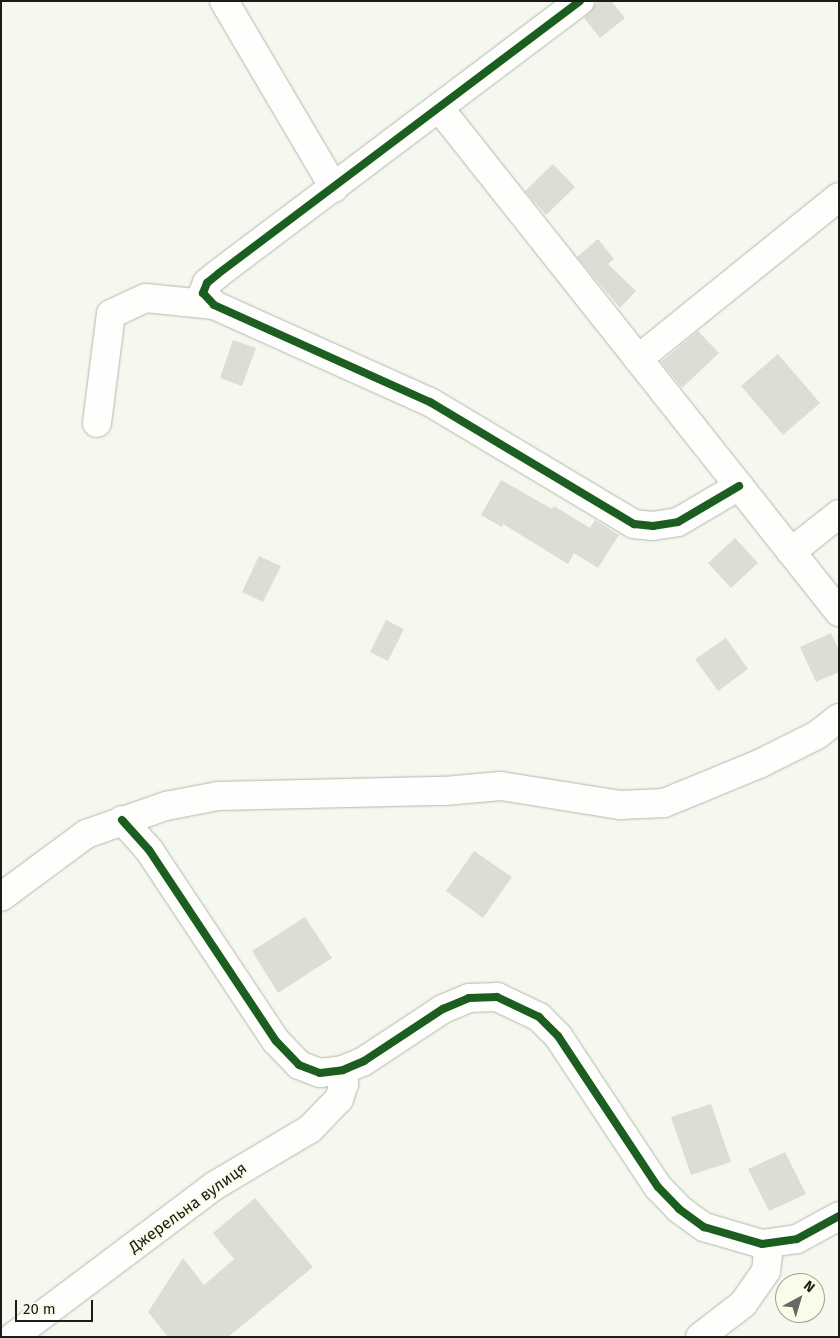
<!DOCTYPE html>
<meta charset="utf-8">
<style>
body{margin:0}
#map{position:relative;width:840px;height:1338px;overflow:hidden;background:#f5f8ee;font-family:"Fira Sans",sans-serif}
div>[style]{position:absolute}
.building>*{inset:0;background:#dcded6}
.roads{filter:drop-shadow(0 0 1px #b5b7af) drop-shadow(0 0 1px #b5b7af)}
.minor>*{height:28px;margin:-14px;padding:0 14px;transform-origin:14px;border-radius:14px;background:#fefefc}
.cycleway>*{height:8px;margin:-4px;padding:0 4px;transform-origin:4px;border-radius:4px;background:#1b5e20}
span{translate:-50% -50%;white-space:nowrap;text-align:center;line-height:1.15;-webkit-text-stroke:4px #f7fde9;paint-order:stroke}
.street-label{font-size:16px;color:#1a1c16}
.frame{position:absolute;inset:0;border:2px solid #1a1c16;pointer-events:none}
.north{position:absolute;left:775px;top:1273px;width:50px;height:50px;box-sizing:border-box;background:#f7fde9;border:1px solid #9fa395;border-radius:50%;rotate:39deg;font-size:14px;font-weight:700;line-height:20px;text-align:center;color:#1a1c16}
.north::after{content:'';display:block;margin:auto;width:18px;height:22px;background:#676962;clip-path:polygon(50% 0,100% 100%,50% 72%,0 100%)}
.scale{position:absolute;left:15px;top:1300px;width:78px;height:22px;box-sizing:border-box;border:2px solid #1a1c16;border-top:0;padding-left:6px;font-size:15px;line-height:18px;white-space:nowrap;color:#1a1c16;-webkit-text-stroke:4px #f7fde9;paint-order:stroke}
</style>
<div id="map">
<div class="building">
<div style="clip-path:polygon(598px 1px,611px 1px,625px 18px,600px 38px,584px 18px)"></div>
<div style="clip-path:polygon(553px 164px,575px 187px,546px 215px,525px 191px)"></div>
<div style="clip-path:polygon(598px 239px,614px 259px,608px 264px,636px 291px,620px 308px,577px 257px)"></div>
<div style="clip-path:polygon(698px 331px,719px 353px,682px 388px,661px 362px)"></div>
<div style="clip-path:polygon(233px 340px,256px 348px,242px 386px,220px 378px)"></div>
<div style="clip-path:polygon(778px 354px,820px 403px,783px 435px,741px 386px)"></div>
<div style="clip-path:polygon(501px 480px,552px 509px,554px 506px,590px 528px,595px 520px,619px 535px,598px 568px,574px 553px,568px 564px,503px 524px,502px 527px,481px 515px)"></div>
<div style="clip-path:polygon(735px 538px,758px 563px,731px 588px,708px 563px)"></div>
<div style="clip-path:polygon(259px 556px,281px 566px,263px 602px,242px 592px)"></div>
<div style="clip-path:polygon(386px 620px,404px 629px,388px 661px,370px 652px)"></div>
<div style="clip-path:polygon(831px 633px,839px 650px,839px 672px,816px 682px,800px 647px)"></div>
<div style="clip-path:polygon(726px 638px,748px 669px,718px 691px,695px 659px)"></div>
<div style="clip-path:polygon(474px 851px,512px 877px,483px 918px,446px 891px)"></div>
<div style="clip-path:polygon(305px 917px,332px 958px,278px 993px,252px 951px)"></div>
<div style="clip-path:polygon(711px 1104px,731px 1162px,691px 1175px,671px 1117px)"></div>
<div style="clip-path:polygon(785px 1152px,806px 1194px,769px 1211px,748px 1169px)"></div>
<div style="clip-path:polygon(255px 1198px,313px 1267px,228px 1337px,168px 1337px,148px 1312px,183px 1258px,204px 1285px,234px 1259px,213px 1233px)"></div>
</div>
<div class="roads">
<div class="minor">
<div style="left:224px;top:1px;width:217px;rotate:59.5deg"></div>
<div style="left:580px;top:1px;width:453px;rotate:143deg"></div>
<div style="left:218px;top:274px;width:14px;rotate:141deg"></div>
<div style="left:207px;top:283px;width:11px;rotate:112deg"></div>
<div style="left:203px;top:293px;width:16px;rotate:47deg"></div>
<div style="left:214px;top:305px;width:237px;rotate:24.2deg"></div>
<div style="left:430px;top:402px;width:238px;rotate:30.9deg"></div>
<div style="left:634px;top:524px;width:19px;rotate:6deg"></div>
<div style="left:653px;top:526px;width:25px;rotate:-9deg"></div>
<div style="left:678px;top:522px;width:71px;rotate:-30.5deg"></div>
<div style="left:440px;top:109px;width:642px;rotate:51.58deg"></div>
<div style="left:638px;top:359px;width:258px;rotate:-38.9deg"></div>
<div style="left:97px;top:423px;width:110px;rotate:-82.7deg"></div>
<div style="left:111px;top:314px;width:38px;rotate:-25deg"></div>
<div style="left:146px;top:298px;width:68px;rotate:5.9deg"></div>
<div style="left:791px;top:552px;width:61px;rotate:-38.4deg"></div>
<div style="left:122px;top:820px;width:40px;rotate:48deg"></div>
<div style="left:149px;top:850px;width:229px;rotate:56.4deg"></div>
<div style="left:276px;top:1041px;width:33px;rotate:46deg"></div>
<div style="left:299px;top:1065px;width:22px;rotate:21deg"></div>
<div style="left:320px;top:1073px;width:23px;rotate:-7deg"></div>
<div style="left:343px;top:1070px;width:23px;rotate:-23deg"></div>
<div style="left:364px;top:1061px;width:95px;rotate:-33.4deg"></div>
<div style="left:443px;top:1009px;width:28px;rotate:-23deg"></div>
<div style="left:469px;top:998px;width:28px;rotate:-2deg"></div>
<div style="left:497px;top:997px;width:47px;rotate:25.5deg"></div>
<div style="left:539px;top:1017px;width:27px;rotate:45deg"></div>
<div style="left:558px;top:1036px;width:181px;rotate:56.5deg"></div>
<div style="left:658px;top:1187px;width:30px;rotate:46deg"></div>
<div style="left:679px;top:1209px;width:31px;rotate:36deg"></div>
<div style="left:704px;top:1227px;width:60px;rotate:16.3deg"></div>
<div style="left:762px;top:1244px;width:35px;rotate:-8deg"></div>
<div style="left:797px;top:1239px;width:48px;rotate:-28.7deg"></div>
<div style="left:1px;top:897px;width:106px;rotate:-36.5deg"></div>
<div style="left:86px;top:834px;width:85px;rotate:-19.3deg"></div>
<div style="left:166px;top:806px;width:53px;rotate:-10.9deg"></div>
<div style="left:218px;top:796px;width:227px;rotate:-1.3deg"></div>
<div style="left:445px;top:791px;width:56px;rotate:-5.1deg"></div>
<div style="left:501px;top:786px;width:121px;rotate:9.1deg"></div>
<div style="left:620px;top:805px;width:44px;rotate:-2.6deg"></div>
<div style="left:664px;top:803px;width:103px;rotate:-22.3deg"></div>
<div style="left:759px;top:764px;width:65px;rotate:-26.6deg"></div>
<div style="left:817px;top:735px;width:28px;rotate:-38deg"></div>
<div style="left:13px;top:1337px;width:251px;rotate:-36.9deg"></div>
<div style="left:214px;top:1186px;width:112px;rotate:-30.7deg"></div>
<div style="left:310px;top:1129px;width:42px;rotate:-46deg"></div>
<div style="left:339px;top:1099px;width:16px;rotate:-72deg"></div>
<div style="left:344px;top:1084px;width:14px;rotate:-94deg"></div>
<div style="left:700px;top:1337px;width:54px;rotate:-37.5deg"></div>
<div style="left:743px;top:1304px;width:40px;rotate:-55.1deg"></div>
<div style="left:766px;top:1271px;width:17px;rotate:-83deg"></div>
<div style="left:768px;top:1254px;width:12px;rotate:-121deg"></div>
</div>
</div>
<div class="cycleway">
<div style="left:580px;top:1px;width:453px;rotate:143deg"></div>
<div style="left:218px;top:274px;width:14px;rotate:141deg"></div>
<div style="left:207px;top:283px;width:11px;rotate:112deg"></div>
<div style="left:203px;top:293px;width:16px;rotate:47deg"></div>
<div style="left:214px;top:305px;width:237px;rotate:24.2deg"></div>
<div style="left:430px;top:402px;width:238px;rotate:30.9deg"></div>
<div style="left:634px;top:524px;width:19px;rotate:6deg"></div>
<div style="left:653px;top:526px;width:25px;rotate:-9deg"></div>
<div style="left:678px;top:522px;width:71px;rotate:-30.5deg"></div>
<div style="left:122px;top:820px;width:40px;rotate:48deg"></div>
<div style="left:149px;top:850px;width:229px;rotate:56.4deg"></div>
<div style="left:276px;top:1041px;width:33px;rotate:46deg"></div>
<div style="left:299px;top:1065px;width:22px;rotate:21deg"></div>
<div style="left:320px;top:1073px;width:23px;rotate:-7deg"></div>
<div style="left:343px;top:1070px;width:23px;rotate:-23deg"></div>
<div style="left:364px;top:1061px;width:95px;rotate:-33.4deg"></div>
<div style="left:443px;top:1009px;width:28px;rotate:-23deg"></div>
<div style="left:469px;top:998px;width:28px;rotate:-2deg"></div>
<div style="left:497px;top:997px;width:47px;rotate:25.5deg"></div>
<div style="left:539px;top:1017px;width:27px;rotate:45deg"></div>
<div style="left:558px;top:1036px;width:181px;rotate:56.5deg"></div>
<div style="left:658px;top:1187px;width:30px;rotate:46deg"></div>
<div style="left:679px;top:1209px;width:31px;rotate:36deg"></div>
<div style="left:704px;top:1227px;width:60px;rotate:16.3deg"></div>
<div style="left:762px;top:1244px;width:35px;rotate:-8deg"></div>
<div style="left:797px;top:1239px;width:48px;rotate:-28.7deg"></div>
</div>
<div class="street-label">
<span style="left:188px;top:1208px;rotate:-36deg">Джерельна вулиця</span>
</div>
<div class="frame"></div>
<div class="north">N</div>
<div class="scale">20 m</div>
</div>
